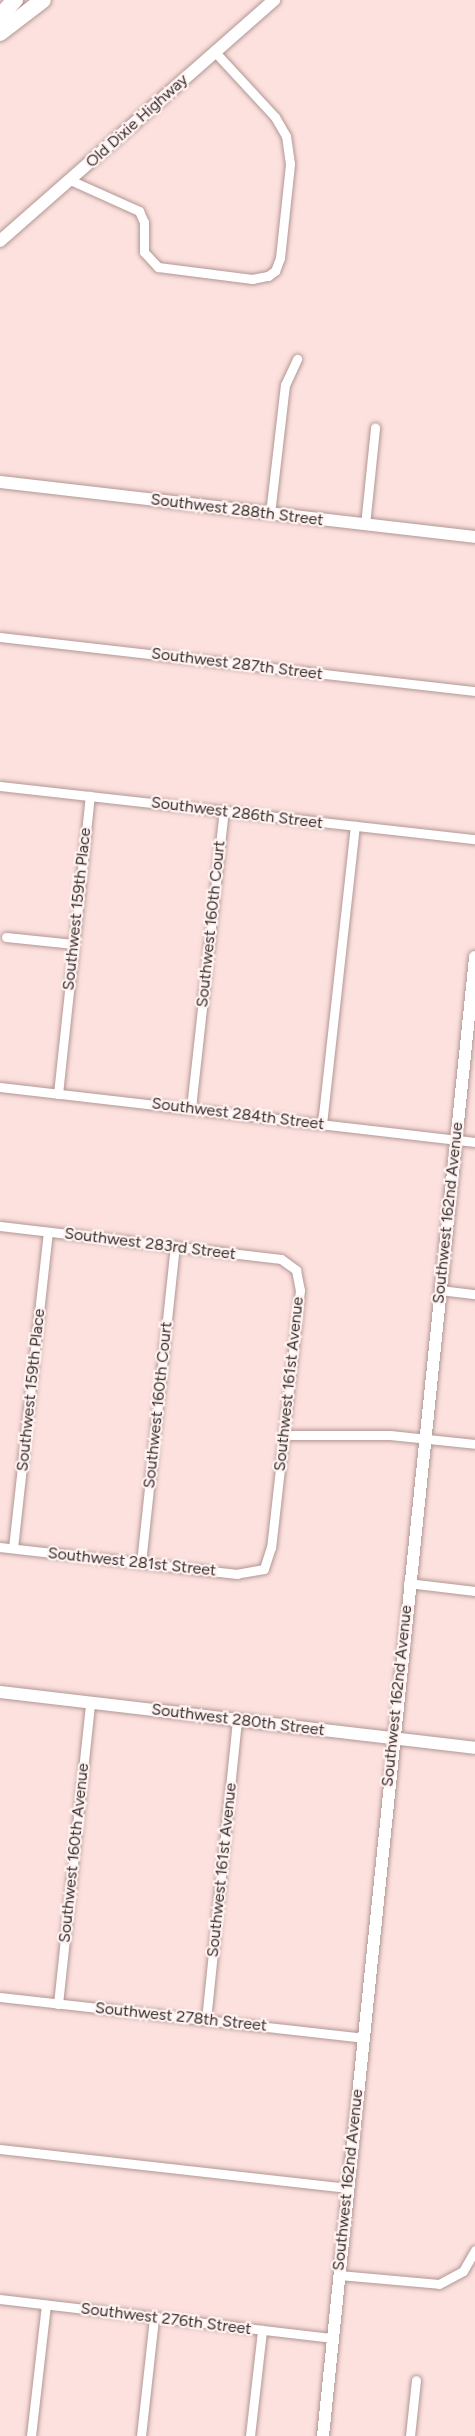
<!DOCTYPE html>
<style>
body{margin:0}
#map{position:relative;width:475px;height:2436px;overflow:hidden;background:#fde1de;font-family:Figtree,sans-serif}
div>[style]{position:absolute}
.roads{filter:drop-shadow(0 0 2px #b19794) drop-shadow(0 0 2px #b19794)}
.street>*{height:9px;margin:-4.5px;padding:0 4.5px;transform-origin:4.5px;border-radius:4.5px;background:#fff}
.secondary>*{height:12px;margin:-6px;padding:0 6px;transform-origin:6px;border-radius:6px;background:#fff}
.highway>*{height:16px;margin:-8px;padding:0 8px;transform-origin:8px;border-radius:8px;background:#fff}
span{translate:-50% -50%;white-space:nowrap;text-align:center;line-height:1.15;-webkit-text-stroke:4.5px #fff3f2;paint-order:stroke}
.street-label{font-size:16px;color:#382e2c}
</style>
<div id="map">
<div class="roads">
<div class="street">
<div style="left:70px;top:180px;width:76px;rotate:24.2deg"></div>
<div style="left:139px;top:211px;width:12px;rotate:66deg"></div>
<div style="left:144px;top:222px;width:30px;rotate:90deg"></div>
<div style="left:144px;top:252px;width:21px;rotate:47deg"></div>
<div style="left:158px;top:267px;width:95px;rotate:7.3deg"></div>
<div style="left:252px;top:279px;width:16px;rotate:-11deg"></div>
<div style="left:268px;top:276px;width:9px;rotate:-36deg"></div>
<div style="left:275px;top:271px;width:14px;rotate:-69deg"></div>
<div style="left:280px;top:258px;width:95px;rotate:-83.9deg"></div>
<div style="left:290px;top:164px;width:28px;rotate:-98deg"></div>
<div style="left:286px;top:136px;width:22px;rotate:-120deg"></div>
<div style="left:275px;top:117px;width:88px;rotate:-132.7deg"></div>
<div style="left:270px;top:514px;width:130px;rotate:-83.4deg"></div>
<div style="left:285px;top:385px;width:29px;rotate:-65deg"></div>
<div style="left:365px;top:525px;width:98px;rotate:-84.1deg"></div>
<div style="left:0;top:637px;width:478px;rotate:6.5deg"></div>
<div style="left:0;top:786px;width:478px;rotate:6.4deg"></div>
<div style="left:6px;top:937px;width:68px;rotate:5.9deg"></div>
<div style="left:0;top:1087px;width:478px;rotate:6.6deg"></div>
<div style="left:58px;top:1094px;width:300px;rotate:-83.9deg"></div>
<div style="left:191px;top:1108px;width:300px;rotate:-83.7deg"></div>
<div style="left:322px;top:1124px;width:300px;rotate:-83.7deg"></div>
<div style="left:0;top:1226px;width:283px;rotate:6.7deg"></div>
<div style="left:281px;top:1259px;width:19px;rotate:36deg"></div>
<div style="left:296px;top:1270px;width:20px;rotate:79deg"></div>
<div style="left:300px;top:1290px;width:259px;rotate:96.4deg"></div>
<div style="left:271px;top:1547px;width:23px;rotate:108deg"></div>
<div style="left:264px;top:1569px;width:27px;rotate:170deg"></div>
<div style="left:237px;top:1574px;width:239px;rotate:-173.5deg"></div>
<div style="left:440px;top:1290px;width:35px;rotate:7deg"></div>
<div style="left:284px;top:1435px;width:106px"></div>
<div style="left:390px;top:1435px;width:85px;rotate:6deg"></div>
<div style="left:13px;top:1548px;width:318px;rotate:-83.7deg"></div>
<div style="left:141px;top:1563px;width:319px;rotate:-83.9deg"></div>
<div style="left:408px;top:1583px;width:67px;rotate:6.8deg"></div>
<div style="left:0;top:1997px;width:365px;rotate:6.4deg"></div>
<div style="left:58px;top:2004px;width:303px;rotate:-83.9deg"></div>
<div style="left:206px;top:2020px;width:302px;rotate:-84.1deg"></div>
<div style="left:0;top:2149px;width:350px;rotate:6.4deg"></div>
<div style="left:339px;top:2275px;width:100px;rotate:5.1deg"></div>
<div style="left:439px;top:2284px;width:27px;rotate:-28deg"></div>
<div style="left:463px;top:2271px;width:24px;rotate:-60deg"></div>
<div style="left:0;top:2299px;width:335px;rotate:6.7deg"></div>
<div style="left:31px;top:2436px;width:132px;rotate:-83.5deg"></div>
<div style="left:141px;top:2436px;width:119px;rotate:-83.7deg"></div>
<div style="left:250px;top:2436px;width:107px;rotate:-83.5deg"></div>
<div style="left:410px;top:2436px;width:56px;rotate:-83.9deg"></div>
</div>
<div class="secondary">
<div style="left:0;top:241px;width:365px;rotate:-41.3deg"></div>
<div style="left:0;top:482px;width:478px;rotate:6.6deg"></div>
<div style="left:0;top:1692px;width:478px;rotate:6.7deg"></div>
<div style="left:323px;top:2436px;width:1487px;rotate:-84.13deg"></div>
</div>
<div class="highway">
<div style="left:0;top:16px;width:22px;rotate:-47deg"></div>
<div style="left:0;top:33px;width:54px;rotate:-37.5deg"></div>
</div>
</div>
<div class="street-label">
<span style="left:137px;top:121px;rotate:-42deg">Old Dixie Highway</span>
<span style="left:237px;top:510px;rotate:7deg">Southwest 288th Street</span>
<span style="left:237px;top:664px;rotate:7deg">Southwest 287th Street</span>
<span style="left:237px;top:813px;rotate:7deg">Southwest 286th Street</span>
<span style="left:77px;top:909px;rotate:-84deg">Southwest 159th Place</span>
<span style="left:211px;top:924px;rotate:-84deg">Southwest 160th Court</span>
<span style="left:238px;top:1114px;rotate:7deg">Southwest 284th Street</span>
<span style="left:448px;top:1213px;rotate:-84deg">Southwest 162nd Avenue</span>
<span style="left:150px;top:1244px;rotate:7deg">Southwest 283rd Street</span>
<span style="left:289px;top:1384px;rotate:-84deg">Southwest 161st Avenue</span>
<span style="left:31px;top:1390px;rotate:-84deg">Southwest 159th Place</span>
<span style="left:158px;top:1405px;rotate:-84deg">Southwest 160th Court</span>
<span style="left:132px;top:1562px;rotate:6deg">Southwest 281st Street</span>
<span style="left:397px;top:1696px;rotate:-84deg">Southwest 162nd Avenue</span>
<span style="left:238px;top:1720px;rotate:7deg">Southwest 280th Street</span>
<span style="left:74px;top:1853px;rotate:-84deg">Southwest 160th Avenue</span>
<span style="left:222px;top:1870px;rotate:-84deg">Southwest 161st Avenue</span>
<span style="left:181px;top:2017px;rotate:6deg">Southwest 278th Street</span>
<span style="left:348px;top:2180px;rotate:-84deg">Southwest 162nd Avenue</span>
<span style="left:166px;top:2319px;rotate:7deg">Southwest 276th Street</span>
</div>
</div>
